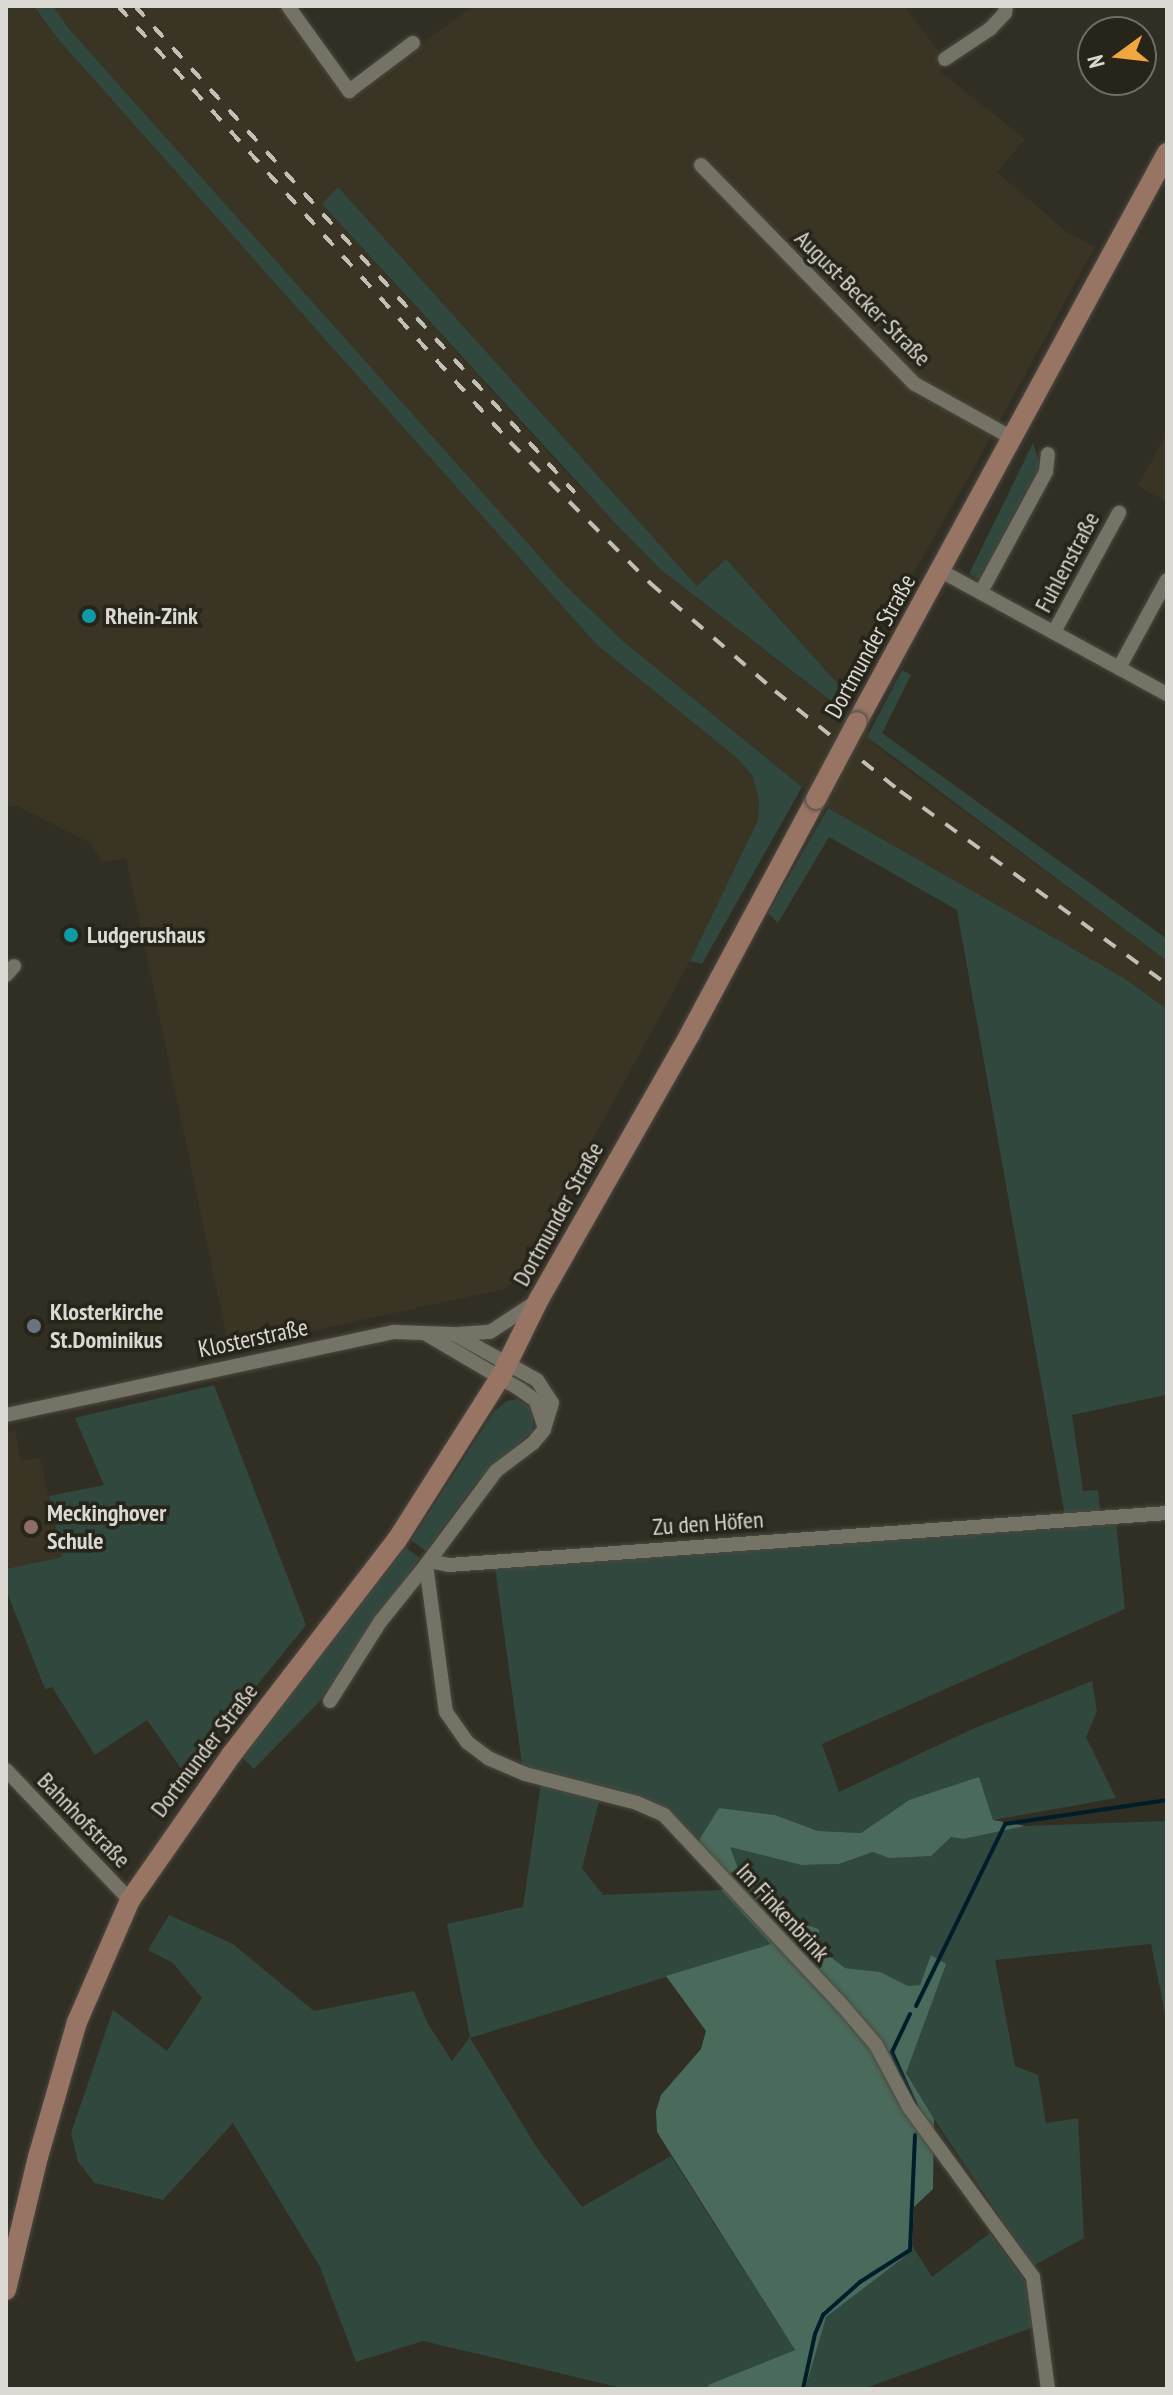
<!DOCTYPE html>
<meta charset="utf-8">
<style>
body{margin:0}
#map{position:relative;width:1173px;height:2395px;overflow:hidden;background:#312e24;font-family:"PT Sans Narrow",sans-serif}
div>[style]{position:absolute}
.built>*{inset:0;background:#393423}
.green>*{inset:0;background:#31483e}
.forest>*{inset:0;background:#4a6b5c}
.stream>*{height:4px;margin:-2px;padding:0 2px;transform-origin:2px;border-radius:2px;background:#001e2a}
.roads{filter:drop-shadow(0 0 2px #4b4940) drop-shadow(0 0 2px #4b4940)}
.street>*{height:14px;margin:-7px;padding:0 7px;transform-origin:7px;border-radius:7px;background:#757266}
.secondary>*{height:20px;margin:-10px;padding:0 10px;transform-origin:10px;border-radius:10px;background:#987465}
.rail>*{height:4px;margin-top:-2px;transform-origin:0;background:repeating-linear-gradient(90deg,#c1bfb8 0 14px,transparent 0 28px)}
.bridges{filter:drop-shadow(0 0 2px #4b4940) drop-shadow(0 0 2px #4b4940)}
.secondary-bridge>*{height:20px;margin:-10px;padding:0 10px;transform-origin:10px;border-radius:10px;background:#987465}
.dots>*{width:22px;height:22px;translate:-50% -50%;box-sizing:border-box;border:4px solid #27251a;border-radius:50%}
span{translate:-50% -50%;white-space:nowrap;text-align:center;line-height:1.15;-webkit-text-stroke:7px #27251a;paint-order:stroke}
.street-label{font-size:24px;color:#dbd9d3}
.poi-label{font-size:24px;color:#dbd9d3;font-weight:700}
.left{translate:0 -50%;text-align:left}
.frame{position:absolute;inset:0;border:8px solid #dbd9d3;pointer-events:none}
.north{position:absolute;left:1077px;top:16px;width:80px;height:80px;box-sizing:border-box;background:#27251a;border:2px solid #6f6d64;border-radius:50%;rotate:255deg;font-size:22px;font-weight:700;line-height:32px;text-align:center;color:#dbd9d3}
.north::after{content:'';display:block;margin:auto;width:28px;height:36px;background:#f1a640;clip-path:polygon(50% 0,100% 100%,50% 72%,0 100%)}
</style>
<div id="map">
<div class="built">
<div style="clip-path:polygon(6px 6px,34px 6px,58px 39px,596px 644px,737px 758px,752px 775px,759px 799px,758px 820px,690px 961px,518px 1277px,504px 1289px,229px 1349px,126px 858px,102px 862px,90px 843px,17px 806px,6px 807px)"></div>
<div style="clip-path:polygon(53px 6px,279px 6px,348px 98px,473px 6px,904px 6px,938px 50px,941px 72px,1025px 139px,997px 172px,1067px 232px,1095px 247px,979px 459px,845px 692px,726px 559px,697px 586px,338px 188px,322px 204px,567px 473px,660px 569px,870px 732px,867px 737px,888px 755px,1167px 961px,1167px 1009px,1124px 978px,828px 808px,624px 642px,563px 583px,392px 393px,70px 30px)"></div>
<div style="clip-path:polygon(1167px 432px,1167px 502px,1138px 486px)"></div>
<div style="clip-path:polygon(15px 1430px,21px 1461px,40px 1458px,62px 1557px,6px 1569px,6px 1432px)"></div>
</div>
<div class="green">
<div style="clip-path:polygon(34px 6px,53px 6px,70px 30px,563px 583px,624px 642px,802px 787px,702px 964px,690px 961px,758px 820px,759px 799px,752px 775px,737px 758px,596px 644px,58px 39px)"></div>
<div style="clip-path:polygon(338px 187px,697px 586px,726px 559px,845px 692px,844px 711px,660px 569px,615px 523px,322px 204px)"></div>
<div style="clip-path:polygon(1033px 443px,1040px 466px,979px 579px,969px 574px)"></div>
<div style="clip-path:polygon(902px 670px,911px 675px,882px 733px,1167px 939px,1167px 961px,867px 737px)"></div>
<div style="clip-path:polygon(828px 808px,1124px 978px,1167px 1009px,1167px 1402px,1165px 1395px,1072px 1415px,1083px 1491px,1098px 1490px,1100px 1511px,1065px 1516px,957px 910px,829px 837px,778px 923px,768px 913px)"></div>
<div style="clip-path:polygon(214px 1385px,306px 1625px,185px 1774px,147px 1720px,95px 1755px,52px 1687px,45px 1689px,6px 1590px,6px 1569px,62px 1557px,49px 1496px,104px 1485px,75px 1418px)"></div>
<div style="clip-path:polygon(517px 1399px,533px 1409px,533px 1431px,479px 1479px,426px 1551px,411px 1540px,494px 1412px,506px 1401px)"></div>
<div style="clip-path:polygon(1116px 1521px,1125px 1609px,822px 1744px,839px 1792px,968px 1731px,1092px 1681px,1097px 1711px,1086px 1737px,1116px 1798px,993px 1820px,979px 1778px,909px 1800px,861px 1833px,818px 1831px,775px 1815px,696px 1845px,680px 1824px,523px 1771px,495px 1568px)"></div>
<div style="clip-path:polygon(405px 1547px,420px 1558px,319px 1702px,254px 1769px,242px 1757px)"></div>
<div style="clip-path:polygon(541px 1783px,600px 1798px,582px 1868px,603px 1895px,721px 1890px,772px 1944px,470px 2038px,537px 2148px,582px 2207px,671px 2156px,795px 2350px,708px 2385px,709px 2389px,626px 2389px,423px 2341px,356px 2362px,320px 2267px,233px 2123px,163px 2200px,95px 2183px,78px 2162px,71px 2133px,113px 2010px,167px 2051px,202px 1998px,173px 1963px,148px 1950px,169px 1915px,233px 1944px,314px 2011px,414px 1991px,428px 2024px,452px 2061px,470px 2037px,447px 1924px,523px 1907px)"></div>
<div style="clip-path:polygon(1167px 1821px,1167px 2023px,1151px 1944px,995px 1960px,1015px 2066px,1038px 2075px,1046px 2123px,1078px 2118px,1084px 2238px,1033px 2266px,934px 2119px,906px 2073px,945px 1964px,920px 1985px,908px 1986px,879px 1972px,845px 1968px,819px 1948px,819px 1929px,788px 1919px,740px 1874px,729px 1846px,801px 1865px,839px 1864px,873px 1852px,890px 1858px,951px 1837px,963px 1839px,1025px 1826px)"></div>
<div style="clip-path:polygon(990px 2233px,1027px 2284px,1034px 2327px,863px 2389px,805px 2389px,819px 2334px,826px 2317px,839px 2305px,912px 2251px,912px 2245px,932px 2277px)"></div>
</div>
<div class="forest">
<div style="clip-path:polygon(979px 1777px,993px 1820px,1025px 1826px,963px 1839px,951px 1837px,931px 1856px,889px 1858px,873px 1852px,839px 1864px,801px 1865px,730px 1847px,740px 1874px,788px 1919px,819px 1929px,819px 1948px,845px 1968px,880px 1972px,908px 1986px,920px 1985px,931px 1955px,946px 1964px,906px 2073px,934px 2119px,933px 2189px,914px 2207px,912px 2251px,826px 2317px,805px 2389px,709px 2389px,708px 2385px,795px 2350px,657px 2132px,656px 2111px,661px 2095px,701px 2049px,706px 2031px,666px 1976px,771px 1944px,721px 1890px,728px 1883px,696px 1845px,719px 1808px,775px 1815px,818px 1831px,861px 1833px,909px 1800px)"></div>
</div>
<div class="stream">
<div style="left:916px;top:2006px;width:203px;rotate:-63.9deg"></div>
<div style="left:1005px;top:1824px;width:164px;rotate:-8.4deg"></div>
<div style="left:910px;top:2014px;width:42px;rotate:115.3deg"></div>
<div style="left:892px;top:2052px;width:59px;rotate:66deg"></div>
<div style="left:803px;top:2389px;width:56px;rotate:-77.7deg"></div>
<div style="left:815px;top:2334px;width:21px;rotate:-67deg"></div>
<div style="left:823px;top:2315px;width:50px;rotate:-41.7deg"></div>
<div style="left:860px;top:2282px;width:59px;rotate:-32.6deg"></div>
<div style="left:910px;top:2250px;width:115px;rotate:-87.5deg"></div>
</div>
<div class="roads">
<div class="street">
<div style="left:288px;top:6px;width:105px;rotate:54.3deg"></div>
<div style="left:349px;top:91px;width:80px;rotate:-36.9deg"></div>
<div style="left:945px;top:59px;width:54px;rotate:-33.7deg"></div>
<div style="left:990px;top:29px;width:22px;rotate:-47deg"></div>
<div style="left:1005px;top:13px;width:7px;rotate:-82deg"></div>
<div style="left:701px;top:165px;width:306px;rotate:45.7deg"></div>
<div style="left:915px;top:384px;width:111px;rotate:29.1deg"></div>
<div style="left:941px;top:571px;width:257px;rotate:28.6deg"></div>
<div style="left:981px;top:592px;width:136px;rotate:-61.6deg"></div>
<div style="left:1046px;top:472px;width:18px;rotate:-84deg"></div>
<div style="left:1054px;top:632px;width:136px;rotate:-61.4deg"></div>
<div style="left:1119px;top:668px;width:100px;rotate:-61.4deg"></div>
<div style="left:6px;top:975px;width:12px;rotate:-48deg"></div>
<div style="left:426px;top:1334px;width:110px;rotate:30.5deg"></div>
<div style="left:521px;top:1390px;width:19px;rotate:36deg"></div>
<div style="left:536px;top:1401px;width:26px;rotate:72deg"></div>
<div style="left:458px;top:1334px;width:32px;rotate:-4deg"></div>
<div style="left:490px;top:1332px;width:55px;rotate:-33.1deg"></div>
<div style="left:6px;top:1415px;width:397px;rotate:-12.1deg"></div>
<div style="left:394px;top:1332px;width:60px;rotate:1.9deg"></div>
<div style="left:454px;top:1334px;width:95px;rotate:29deg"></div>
<div style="left:537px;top:1380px;width:27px;rotate:57deg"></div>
<div style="left:552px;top:1403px;width:28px;rotate:107deg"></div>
<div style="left:544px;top:1430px;width:17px;rotate:130deg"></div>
<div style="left:533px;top:1443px;width:46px;rotate:142.9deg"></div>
<div style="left:496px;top:1471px;width:117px;rotate:126.7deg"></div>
<div style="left:426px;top:1565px;width:148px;rotate:82.3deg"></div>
<div style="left:446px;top:1712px;width:37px;rotate:55deg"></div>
<div style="left:467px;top:1742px;width:26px;rotate:37deg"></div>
<div style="left:488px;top:1758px;width:40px;rotate:23.4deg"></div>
<div style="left:525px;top:1774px;width:116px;rotate:14.5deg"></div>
<div style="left:637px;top:1803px;width:30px;rotate:24deg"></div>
<div style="left:664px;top:1815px;width:259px;rotate:46.9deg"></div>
<div style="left:841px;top:2004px;width:54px;rotate:49.5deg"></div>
<div style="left:876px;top:2045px;width:70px;rotate:62deg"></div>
<div style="left:909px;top:2107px;width:210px;rotate:53.9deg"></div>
<div style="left:1033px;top:2277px;width:113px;rotate:82.4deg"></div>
<div style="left:429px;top:1561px;width:20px;rotate:11deg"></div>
<div style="left:449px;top:1565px;width:720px;rotate:-4.14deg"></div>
<div style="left:330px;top:1701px;width:93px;rotate:-57.7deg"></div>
<div style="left:380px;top:1622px;width:73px;rotate:-51.1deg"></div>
<div style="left:6px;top:1770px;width:180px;rotate:46.4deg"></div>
</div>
<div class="secondary">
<div style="left:857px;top:722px;width:648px;rotate:-61.42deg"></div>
<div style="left:6px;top:2290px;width:137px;rotate:-76.5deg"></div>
<div style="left:38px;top:2157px;width:141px;rotate:-73.9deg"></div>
<div style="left:77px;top:2022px;width:133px;rotate:-66.5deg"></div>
<div style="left:130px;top:1900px;width:178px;rotate:-55.1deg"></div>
<div style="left:232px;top:1754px;width:270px;rotate:-52.4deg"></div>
<div style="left:397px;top:1540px;width:192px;rotate:-57.6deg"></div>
<div style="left:500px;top:1378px;width:88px;rotate:-63.7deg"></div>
<div style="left:539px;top:1299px;width:305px;rotate:-60.3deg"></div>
<div style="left:690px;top:1034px;width:267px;rotate:-61.8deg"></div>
</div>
</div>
<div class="rail">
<div style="left:118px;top:6px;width:586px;rotate:48.04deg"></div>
<div style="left:510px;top:442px;width:199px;rotate:45.2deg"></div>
<div style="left:650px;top:583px;width:165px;rotate:40.8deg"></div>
<div style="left:775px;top:691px;width:160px;rotate:38.7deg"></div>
<div style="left:900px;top:791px;width:329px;rotate:35.9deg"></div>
<div style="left:135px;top:6px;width:656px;rotate:47.9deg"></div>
</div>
<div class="bridges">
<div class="secondary-bridge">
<div style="left:816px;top:799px;width:87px;rotate:-62deg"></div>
</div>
</div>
<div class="dots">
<div style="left:89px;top:616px;background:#0f9aa8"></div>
<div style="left:71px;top:935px;background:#0f9aa8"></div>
<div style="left:34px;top:1326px;background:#6b7280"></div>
<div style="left:31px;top:1527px;background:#8d6e63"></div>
</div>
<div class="street-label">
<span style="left:863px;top:298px;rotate:45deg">August-Becker-Straße</span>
<span style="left:1067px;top:562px;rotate:-62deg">Fuhlenstraße</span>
<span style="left:870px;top:646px;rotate:-61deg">Dortmunder Straße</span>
<span style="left:558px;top:1214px;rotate:-61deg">Dortmunder Straße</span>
<span style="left:253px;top:1338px;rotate:-12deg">Klosterstraße</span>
<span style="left:708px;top:1523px;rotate:-4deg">Zu den Höfen</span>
<span style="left:204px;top:1750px;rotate:-53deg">Dortmunder Straße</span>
<span style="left:84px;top:1820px;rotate:46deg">Bahnhofstraße</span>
<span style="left:783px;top:1912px;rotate:47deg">Im Finkenbrink</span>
</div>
<div class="poi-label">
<span class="left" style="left:105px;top:616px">Rhein-Zink</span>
<span class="left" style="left:87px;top:935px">Ludgerushaus</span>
<span class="left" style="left:50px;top:1326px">Klosterkirche<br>St.Dominikus</span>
<span class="left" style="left:47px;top:1527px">Meckinghover<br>Schule</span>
</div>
<div class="frame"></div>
<div class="north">N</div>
</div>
